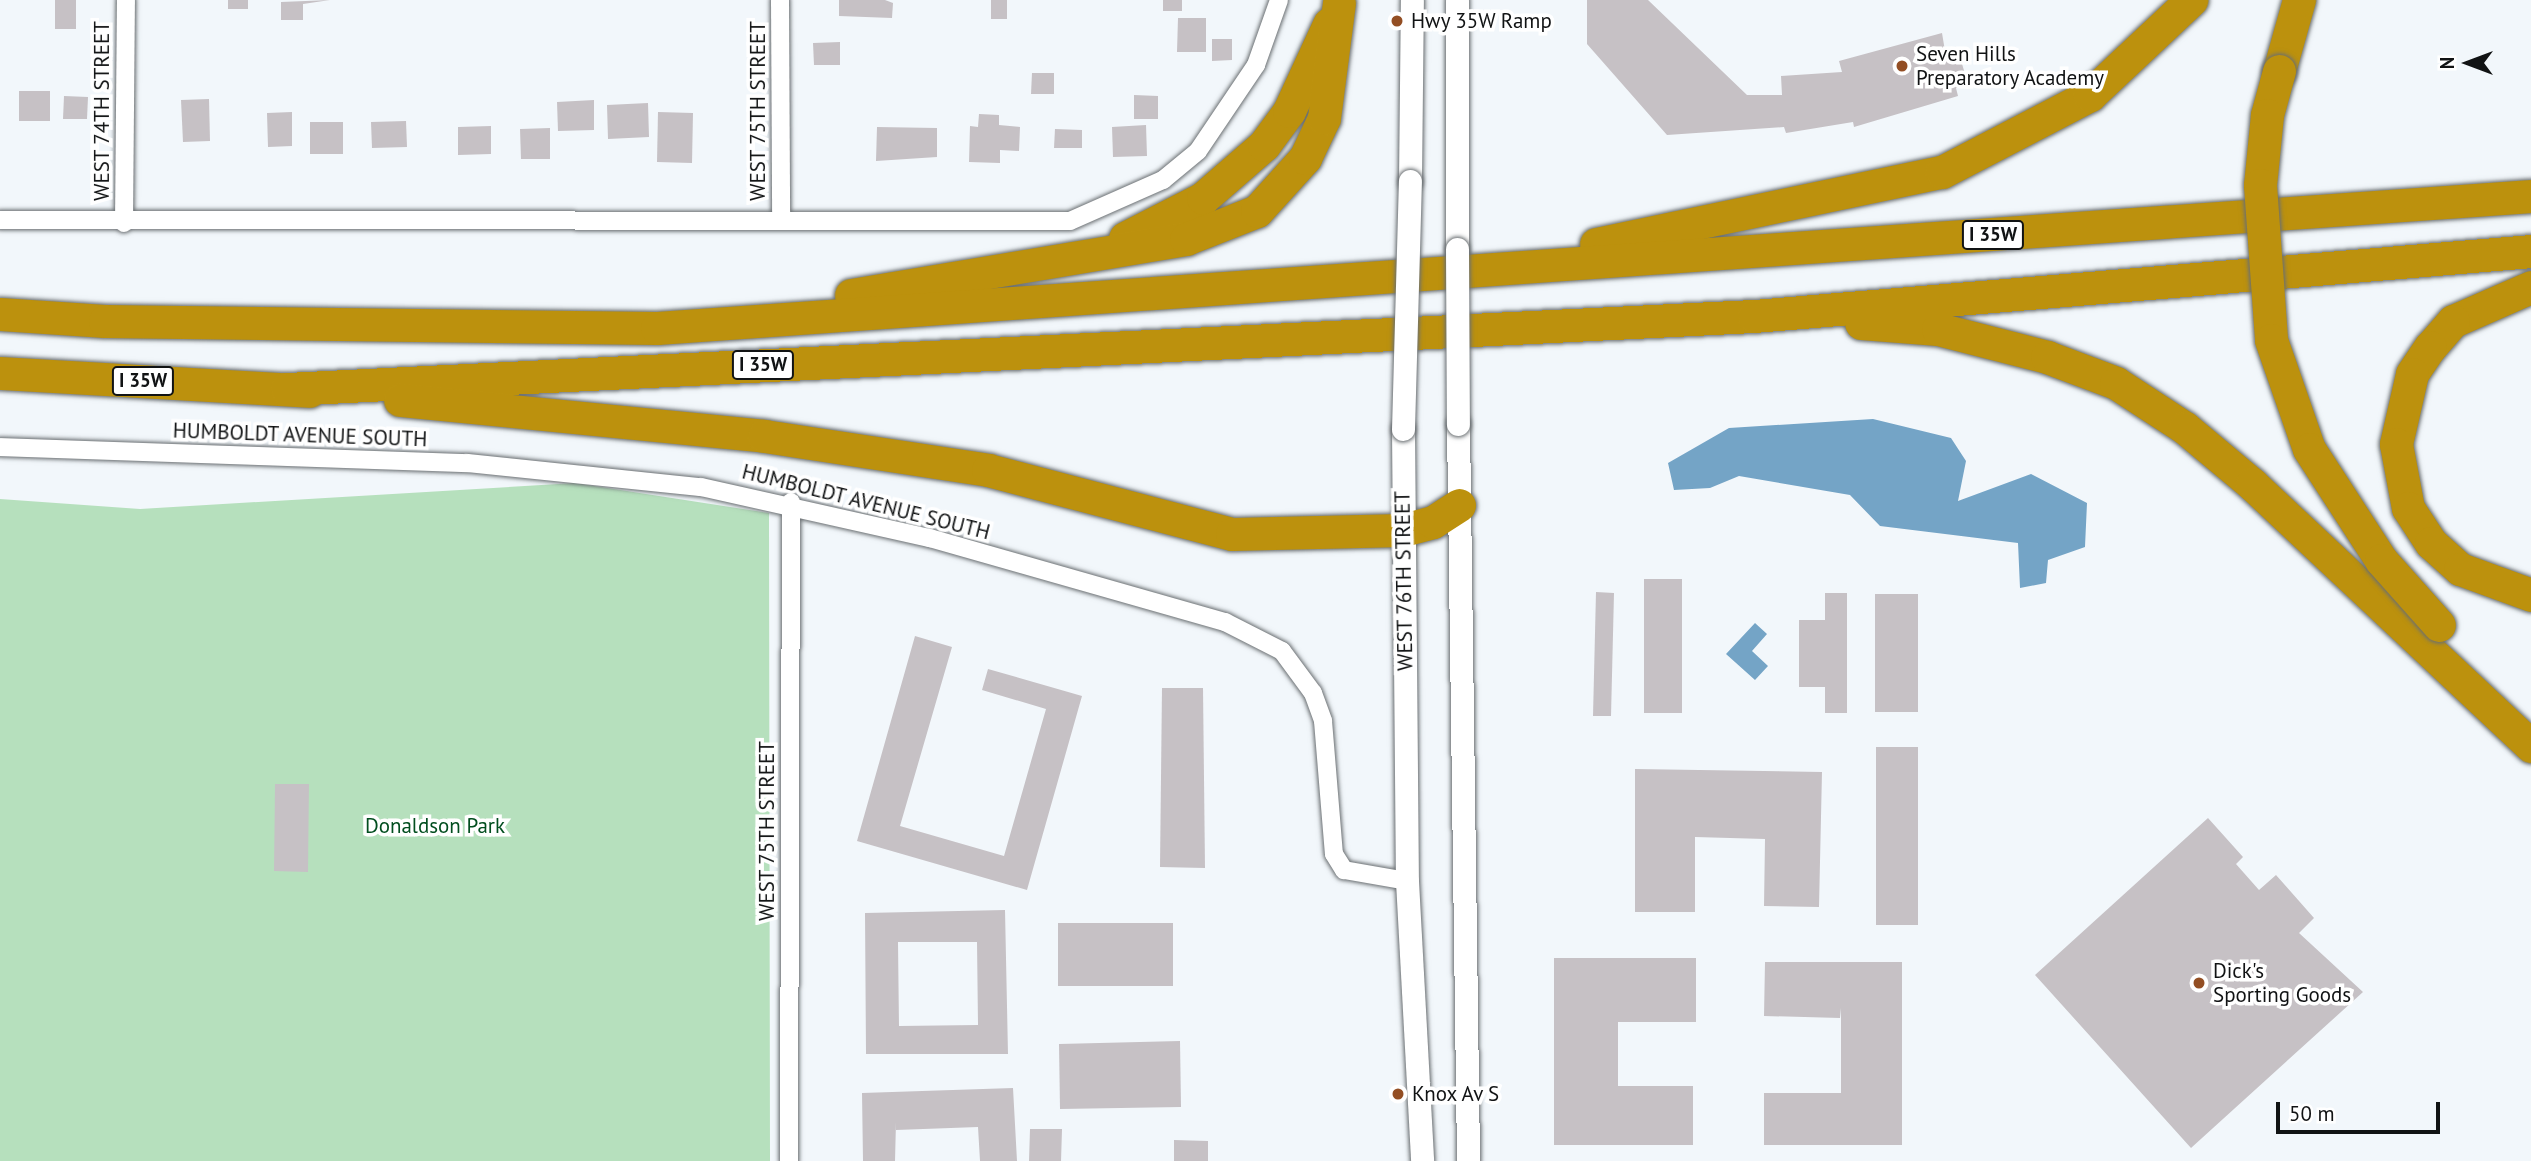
<!DOCTYPE html>
<style>
body{margin:0}
#map{position:relative;width:2531px;height:1161px;overflow:hidden;background:#f2f7fb;font-family:"PT Sans",sans-serif}
div>[style]{position:absolute}
.green>*{inset:0;background:#b6e0bd}
.water>*{inset:0;background:#74a4c6}
.building>*{inset:0;background:#c6c1c5}
.roads{filter:drop-shadow(0 0 2px #6a6f72) drop-shadow(0 0 2px #6a6f72)}
.minor>*{height:18px;margin:-9px;padding:0 9px;transform-origin:9px;border-radius:9px;background:#fff}
.tertiary>*{height:23px;margin:-11.5px;padding:0 11.5px;transform-origin:11.5px;border-radius:11.5px;background:#fff}
.motorway>*{height:33px;margin:-16.5px;padding:0 16.5px;transform-origin:16.5px;border-radius:16.5px;background:#bc910d}
.bridges{filter:drop-shadow(0 0 2px #6a6f72) drop-shadow(0 0 2px #6a6f72)}
.tertiary-bridge>*{height:23px;margin:-11.5px;padding:0 11.5px;transform-origin:11.5px;border-radius:11.5px;background:#fff}
.motorway-bridge>*{height:33px;margin:-16.5px;padding:0 16.5px;transform-origin:16.5px;border-radius:16.5px;background:#bc910d}
.dots>*{width:19px;height:19px;translate:-50% -50%;box-sizing:border-box;border:4px solid #fff;border-radius:50%}
span{translate:-50% -50%;white-space:nowrap;text-align:center;line-height:1.15;-webkit-text-stroke:7px #fff;paint-order:stroke}
.shield-label span{padding:2px 5px;background:#fff;border:2px solid;border-radius:5px;-webkit-text-stroke-width:0}
.shield-label{font-size:19px;color:#111314;font-weight:700}
.poi-label{font-size:21px;color:#111314}
.left{translate:0 -50%;text-align:left}
.street-label{font-size:21px;color:#111314}
.park-label{font-size:21px;color:#024e1f}
.north{position:absolute;left:2433px;top:28px;width:70px;height:70px;-webkit-text-stroke:5px #fff;paint-order:stroke;rotate:270deg;font-size:19px;font-weight:700;line-height:28px;text-align:center;color:#111314}
.north::after{content:'';display:block;margin:auto;width:24px;height:32px;background:#111314;clip-path:polygon(50% 0,100% 100%,50% 72%,0 100%)}
.scale{position:absolute;left:2276px;top:1102px;width:164px;height:32px;box-sizing:border-box;border:4px solid #111314;border-top:0;padding-left:9px;font-size:21px;line-height:24px;white-space:nowrap;color:#111314;-webkit-text-stroke:5px #fff;paint-order:stroke}
</style>
<div id="map">
<div class="green">
<div style="clip-path:polygon(575px 483px,769px 513px,770px 1161px,0 1161px,0 499px,140px 509px)"></div>
</div>
<div class="water">
<div style="clip-path:polygon(1873px 419px,1951px 438px,1966px 461px,1958px 501px,2031px 474px,2087px 503px,2085px 547px,2048px 560px,2046px 583px,2020px 588px,2018px 543px,1880px 526px,1850px 495px,1739px 476px,1710px 488px,1674px 490px,1668px 463px,1729px 428px)"></div>
<div style="clip-path:polygon(1755px 623px,1767px 634px,1752px 651px,1768px 666px,1755px 680px,1726px 654px)"></div>
</div>
<div class="building">
<div style="clip-path:polygon(55px 0,76px 0,76px 29px,55px 29px)"></div>
<div style="clip-path:polygon(228px 0,248px 0,248px 9px,228px 9px)"></div>
<div style="clip-path:polygon(330px 0,303px 4px,303px 20px,281px 20px,281px 2px)"></div>
<div style="clip-path:polygon(839px 0,885px 0,893px 3px,892px 18px,839px 16px)"></div>
<div style="clip-path:polygon(991px 0,1007px 0,1007px 19px,991px 19px)"></div>
<div style="clip-path:polygon(1163px 0,1182px 0,1182px 11px,1163px 11px)"></div>
<div style="clip-path:polygon(1587px 0,1648px 0,1747px 95px,1782px 95px,1781px 76px,1842px 72px,1839px 61px,1942px 33px,1945px 51px,1957px 47px,1968px 84px,1956px 88px,1958px 96px,1854px 127px,1853px 122px,1786px 133px,1784px 127px,1667px 135px,1587px 44px)"></div>
<div style="clip-path:polygon(1178px 18px,1206px 18px,1206px 52px,1177px 52px)"></div>
<div style="clip-path:polygon(1212px 39px,1232px 39px,1232px 60px,1212px 61px)"></div>
<div style="clip-path:polygon(840px 42px,840px 65px,814px 65px,813px 43px)"></div>
<div style="clip-path:polygon(1032px 73px,1054px 73px,1054px 94px,1031px 94px)"></div>
<div style="clip-path:polygon(19px 91px,50px 91px,50px 121px,19px 121px)"></div>
<div style="clip-path:polygon(1134px 95px,1158px 96px,1158px 119px,1134px 119px)"></div>
<div style="clip-path:polygon(64px 96px,88px 97px,87px 119px,63px 119px)"></div>
<div style="clip-path:polygon(209px 99px,210px 141px,183px 142px,181px 100px)"></div>
<div style="clip-path:polygon(594px 100px,594px 130px,558px 131px,557px 102px)"></div>
<div style="clip-path:polygon(648px 103px,649px 137px,608px 139px,607px 105px)"></div>
<div style="clip-path:polygon(292px 112px,292px 146px,268px 147px,267px 113px)"></div>
<div style="clip-path:polygon(658px 112px,693px 113px,692px 163px,657px 162px)"></div>
<div style="clip-path:polygon(979px 114px,999px 115px,999px 125px,1020px 127px,1019px 151px,1000px 150px,1000px 163px,969px 162px,970px 126px,978px 127px)"></div>
<div style="clip-path:polygon(406px 121px,407px 147px,372px 148px,371px 122px)"></div>
<div style="clip-path:polygon(310px 122px,343px 122px,343px 154px,310px 154px)"></div>
<div style="clip-path:polygon(1146px 125px,1147px 156px,1113px 157px,1112px 127px)"></div>
<div style="clip-path:polygon(491px 126px,491px 154px,458px 155px,458px 127px)"></div>
<div style="clip-path:polygon(877px 127px,937px 128px,937px 157px,876px 161px)"></div>
<div style="clip-path:polygon(550px 128px,550px 159px,521px 159px,520px 129px)"></div>
<div style="clip-path:polygon(1055px 129px,1082px 130px,1082px 148px,1054px 148px)"></div>
<div style="clip-path:polygon(1644px 579px,1682px 579px,1682px 713px,1644px 713px)"></div>
<div style="clip-path:polygon(1596px 592px,1614px 593px,1611px 716px,1593px 716px)"></div>
<div style="clip-path:polygon(1825px 593px,1847px 593px,1847px 713px,1825px 713px,1825px 687px,1799px 687px,1799px 620px,1825px 620px)"></div>
<div style="clip-path:polygon(1875px 594px,1918px 594px,1918px 712px,1875px 712px)"></div>
<div style="clip-path:polygon(915px 636px,952px 647px,900px 826px,1004px 856px,1046px 709px,982px 690px,988px 669px,1082px 696px,1027px 890px,857px 841px)"></div>
<div style="clip-path:polygon(1162px 688px,1203px 688px,1205px 868px,1160px 867px)"></div>
<div style="clip-path:polygon(1876px 747px,1918px 747px,1918px 925px,1876px 925px)"></div>
<div style="clip-path:polygon(1635px 769px,1822px 772px,1819px 907px,1764px 906px,1765px 839px,1695px 837px,1695px 912px,1635px 912px)"></div>
<div style="clip-path:polygon(275px 784px,309px 784px,308px 872px,274px 871px)"></div>
<div style="clip-path:polygon(2208px 818px,2243px 857px,2236px 864px,2259px 890px,2276px 875px,2314px 918px,2299px 933px,2363px 992px,2191px 1148px,2035px 975px)"></div>
<div style="clip-path:polygon(evenodd,1005px 910px,1008px 1054px,866px 1054px,865px 913px,1005px 910px,898px 942px,977px 942px,978px 1025px,899px 1026px,898px 942px)"></div>
<div style="clip-path:polygon(1058px 923px,1173px 923px,1173px 986px,1058px 986px)"></div>
<div style="clip-path:polygon(1554px 958px,1696px 958px,1696px 1022px,1618px 1022px,1618px 1086px,1693px 1086px,1693px 1145px,1554px 1145px)"></div>
<div style="clip-path:polygon(1765px 962px,1902px 962px,1902px 1145px,1764px 1145px,1764px 1093px,1841px 1093px,1841px 1008px,1840px 1018px,1764px 1016px)"></div>
<div style="clip-path:polygon(1180px 1041px,1181px 1107px,1060px 1109px,1059px 1044px)"></div>
<div style="clip-path:polygon(1013px 1088px,1017px 1161px,980px 1161px,978px 1127px,896px 1130px,896px 1122px,895px 1161px,863px 1161px,862px 1093px)"></div>
<div style="clip-path:polygon(1030px 1129px,1062px 1129px,1061px 1161px,1029px 1161px)"></div>
<div style="clip-path:polygon(1174px 1140px,1208px 1141px,1208px 1161px,1174px 1161px)"></div>
</div>
<div class="roads">
<div class="minor">
<div style="left:780px;top:0;width:221px;rotate:89.7deg"></div>
<div style="left:0;top:220px;width:1070px;rotate:0.05deg"></div>
<div style="left:1070px;top:221px;width:102px;rotate:-23.8deg"></div>
<div style="left:1163px;top:180px;width:45px;rotate:-39.6deg"></div>
<div style="left:1198px;top:151px;width:104px;rotate:-56deg"></div>
<div style="left:1256px;top:65px;width:69px;rotate:-70.5deg"></div>
<div style="left:124px;top:223px;width:223px;rotate:-89.5deg"></div>
<div style="left:0;top:447px;width:467px;rotate:2deg"></div>
<div style="left:467px;top:463px;width:235px;rotate:5.9deg"></div>
<div style="left:701px;top:487px;width:235px;rotate:12.6deg"></div>
<div style="left:930px;top:538px;width:307px;rotate:15.9deg"></div>
<div style="left:1225px;top:622px;width:64px;rotate:27deg"></div>
<div style="left:1282px;top:651px;width:52px;rotate:53.6deg"></div>
<div style="left:1313px;top:693px;width:30px;rotate:70deg"></div>
<div style="left:1323px;top:721px;width:133px;rotate:85.3deg"></div>
<div style="left:1334px;top:854px;width:19px;rotate:58deg"></div>
<div style="left:1344px;top:870px;width:64px;rotate:9.9deg"></div>
<div style="left:789px;top:1161px;width:659px;rotate:-89.83deg"></div>
</div>
<div class="tertiary">
<div style="left:1457px;top:0;width:249px;rotate:90deg"></div>
<div style="left:1410px;top:181px;width:181px;rotate:-89.4deg"></div>
<div style="left:1458px;top:424px;width:737px;rotate:89.22deg"></div>
<div style="left:1403px;top:429px;width:452px;rotate:89.5deg"></div>
<div style="left:1407px;top:881px;width:280px;rotate:86.9deg"></div>
</div>
<div class="motorway">
<div style="left:2279px;top:71px;width:74px;rotate:-74.3deg"></div>
<div style="left:1125px;top:238px;width:88px;rotate:-27.1deg"></div>
<div style="left:1203px;top:198px;width:81px;rotate:-41deg"></div>
<div style="left:1264px;top:145px;width:42px;rotate:-53.7deg"></div>
<div style="left:1289px;top:111px;width:96px;rotate:-65.3deg"></div>
<div style="left:1596px;top:244px;width:353px;rotate:-11.8deg"></div>
<div style="left:1942px;top:172px;width:167px;rotate:-27.5deg"></div>
<div style="left:2090px;top:95px;width:139px;rotate:-43.2deg"></div>
<div style="left:2531px;top:287px;width:85px;rotate:156.4deg"></div>
<div style="left:2453px;top:321px;width:35px;rotate:131deg"></div>
<div style="left:2430px;top:347px;width:32px;rotate:124deg"></div>
<div style="left:2412px;top:374px;width:72px;rotate:102.9deg"></div>
<div style="left:2396px;top:444px;width:65px;rotate:79.4deg"></div>
<div style="left:2408px;top:508px;width:42px;rotate:56.7deg"></div>
<div style="left:2431px;top:543px;width:39px;rotate:42deg"></div>
<div style="left:2460px;top:569px;width:76px;rotate:20.1deg"></div>
<div style="left:851px;top:295px;width:340px;rotate:-9.5deg"></div>
<div style="left:1186px;top:239px;width:76px;rotate:-21.5deg"></div>
<div style="left:1257px;top:211px;width:72px;rotate:-47.8deg"></div>
<div style="left:1305px;top:158px;width:44px;rotate:-64.6deg"></div>
<div style="left:1324px;top:118px;width:116px;rotate:-82.6deg"></div>
<div style="left:0;top:314px;width:105px;rotate:3.8deg"></div>
<div style="left:105px;top:321px;width:552px;rotate:0.73deg"></div>
<div style="left:657px;top:328px;width:1879px;rotate:-4.03deg"></div>
<div style="left:1861px;top:323px;width:77px;rotate:4.5deg"></div>
<div style="left:1938px;top:329px;width:113px;rotate:14.4deg"></div>
<div style="left:2047px;top:357px;width:74px;rotate:20.6deg"></div>
<div style="left:2116px;top:383px;width:82px;rotate:33.1deg"></div>
<div style="left:2185px;top:428px;width:87px;rotate:39.9deg"></div>
<div style="left:2252px;top:484px;width:383px;rotate:43.2deg"></div>
<div style="left:0;top:373px;width:310px;rotate:3.3deg"></div>
<div style="left:287px;top:389px;width:1469px;rotate:-2.85deg"></div>
<div style="left:1754px;top:316px;width:780px;rotate:-4.78deg"></div>
<div style="left:400px;top:400px;width:366px;rotate:5.6deg"></div>
<div style="left:764px;top:436px;width:227px;rotate:8.6deg"></div>
<div style="left:988px;top:470px;width:252px;rotate:14.7deg"></div>
<div style="left:1232px;top:534px;width:171px;rotate:-1.3deg"></div>
<div style="left:1403px;top:530px;width:31px;rotate:-15deg"></div>
<div style="left:1433px;top:522px;width:31px;rotate:-33deg"></div>
</div>
</div>
<div class="bridges">
<div class="tertiary-bridge">
<div style="left:1457px;top:249px;width:175px;rotate:89.7deg"></div>
<div style="left:1403px;top:429px;width:248px;rotate:-88.4deg"></div>
</div>
<div class="motorway-bridge">
<div style="left:2279px;top:71px;width:46px;rotate:105.3deg"></div>
<div style="left:2267px;top:115px;width:70px;rotate:95.7deg"></div>
<div style="left:2260px;top:185px;width:155px;rotate:85.9deg"></div>
<div style="left:2271px;top:340px;width:115px;rotate:70.8deg"></div>
<div style="left:2309px;top:449px;width:132px;rotate:57deg"></div>
<div style="left:2381px;top:560px;width:87px;rotate:48.3deg"></div>
</div>
</div>
<div class="dots">
<div style="left:1397px;top:21px;background:#934e23"></div>
<div style="left:1902px;top:66px;background:#934e23"></div>
<div style="left:2199px;top:983px;background:#934e23"></div>
<div style="left:1398px;top:1094px;background:#934e23"></div>
</div>
<div class="shield-label">
<span style="left:1993px;top:235px">I 35W</span>
<span style="left:763px;top:365px">I 35W</span>
<span style="left:143px;top:381px">I 35W</span>
</div>
<div class="poi-label">
<span class="left" style="left:1411px;top:21px">Hwy 35W Ramp</span>
<span class="left" style="left:1916px;top:66px">Seven Hills<br>Preparatory Academy</span>
<span class="left" style="left:2213px;top:983px">Dick's<br>Sporting Goods</span>
<span class="left" style="left:1412px;top:1094px">Knox Av S</span>
</div>
<div class="street-label">
<span style="left:102px;top:111px;rotate:-90deg">WEST 74TH STREET</span>
<span style="left:758px;top:111px;rotate:-90deg">WEST 75TH STREET</span>
<span style="left:300px;top:435px;rotate:2deg">HUMBOLDT AVENUE SOUTH</span>
<span style="left:866px;top:502px;rotate:14deg">HUMBOLDT AVENUE SOUTH</span>
<span style="left:1404px;top:581px;rotate:-91deg">WEST 76TH STREET</span>
<span style="left:767px;top:831px;rotate:-90deg">WEST 75TH STREET</span>
</div>
<div class="park-label">
<span style="left:435px;top:826px">Donaldson Park</span>
</div>
<div class="north">N</div>
<div class="scale">50 m</div>
</div>
